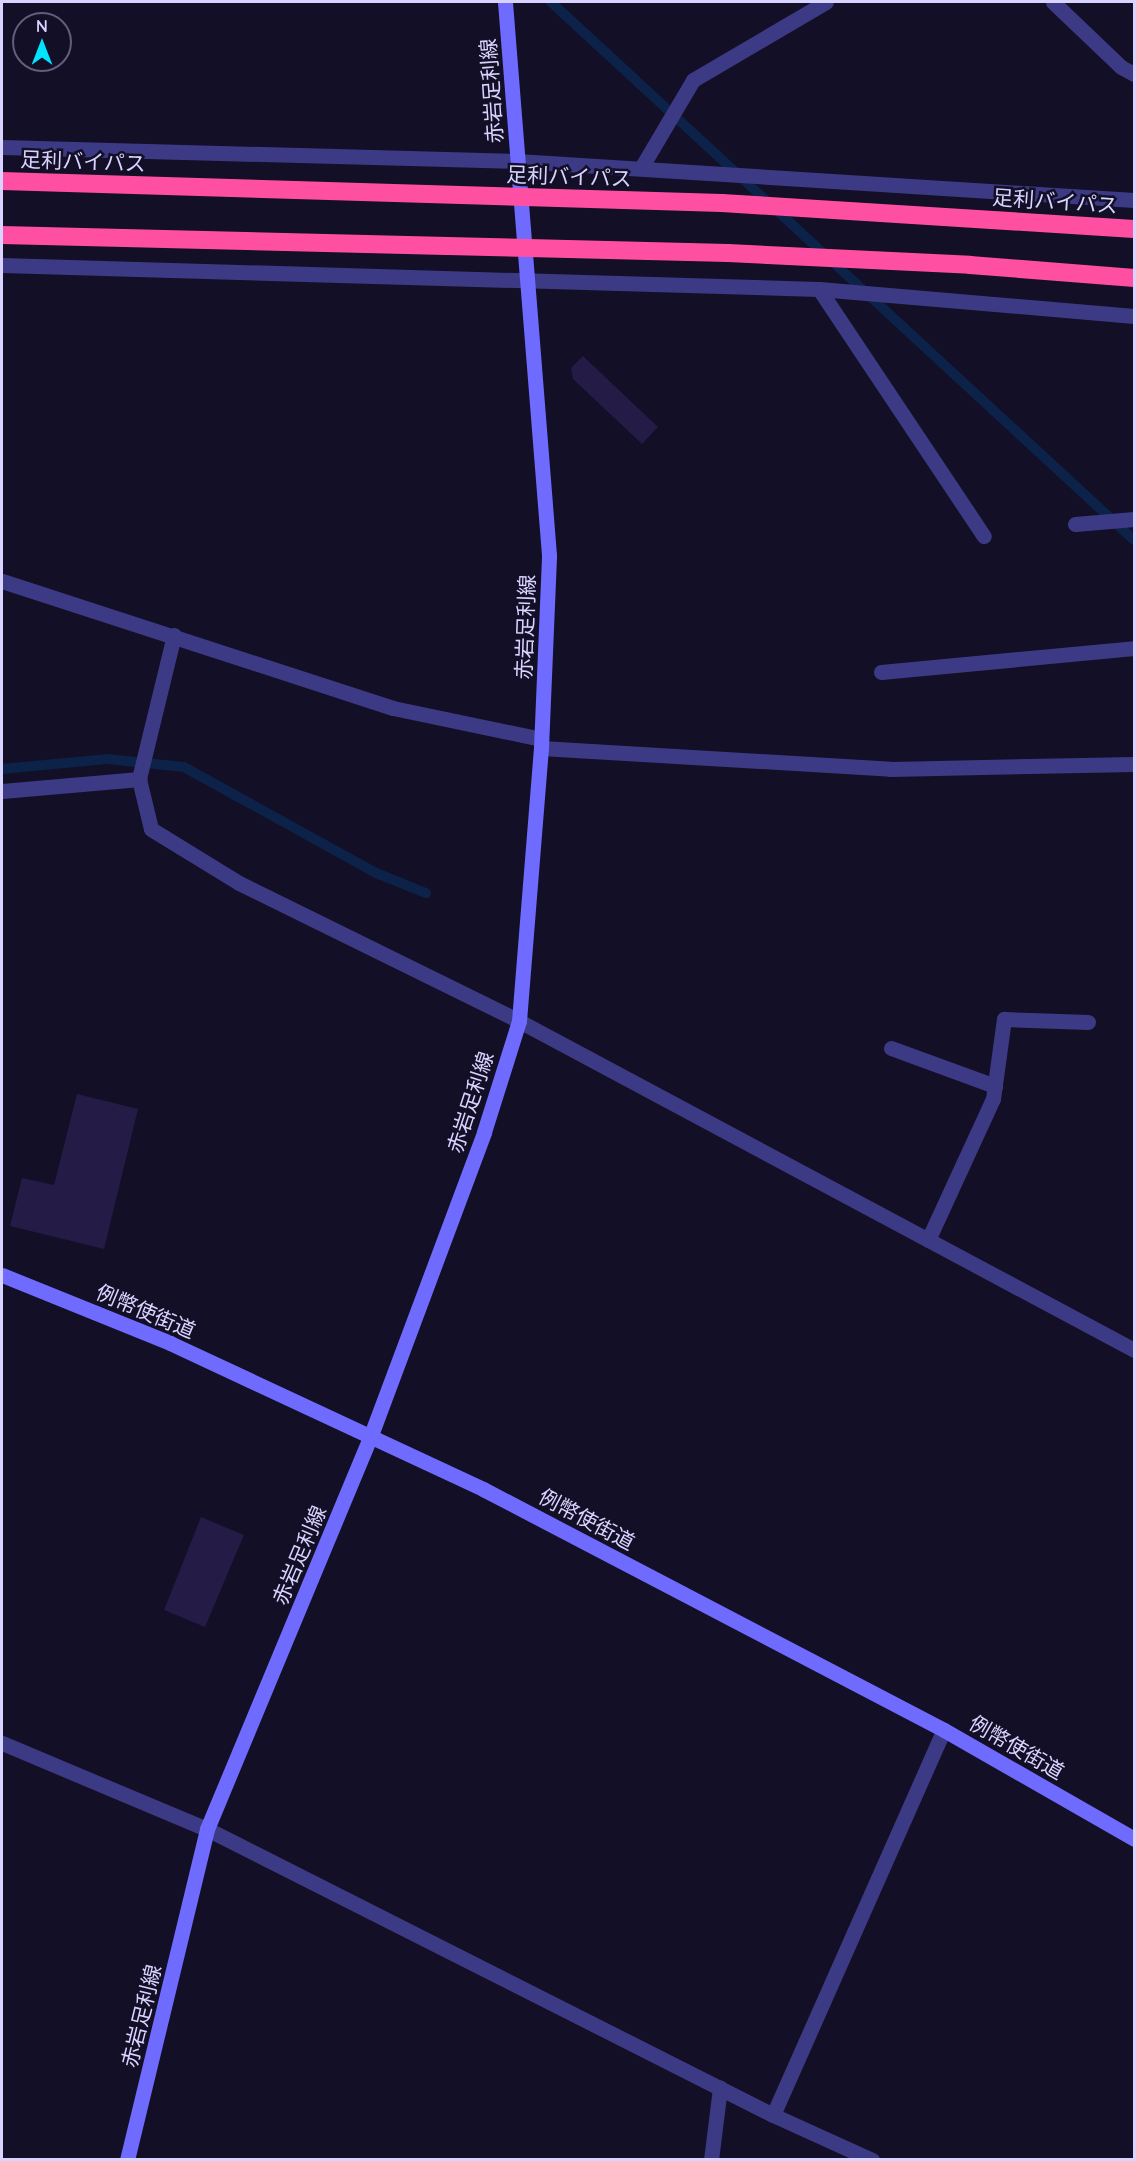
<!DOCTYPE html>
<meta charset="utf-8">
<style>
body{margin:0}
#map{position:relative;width:1136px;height:2161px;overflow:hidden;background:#130f26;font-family:Quicksand,"Noto Sans JP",sans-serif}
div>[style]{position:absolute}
.stream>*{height:10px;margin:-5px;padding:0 5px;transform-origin:5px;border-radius:5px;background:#0c2248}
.building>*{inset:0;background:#241b47}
.lane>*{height:15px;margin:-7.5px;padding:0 7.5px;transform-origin:7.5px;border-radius:7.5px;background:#3d3a85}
.street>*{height:15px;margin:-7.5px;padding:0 7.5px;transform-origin:7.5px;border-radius:7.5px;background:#3d3a85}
.secondary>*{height:15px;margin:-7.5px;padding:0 7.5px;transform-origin:7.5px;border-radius:7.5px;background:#6f6bff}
.highway-bridge>*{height:18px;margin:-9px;padding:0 9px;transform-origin:9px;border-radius:9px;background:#ff4fa3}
span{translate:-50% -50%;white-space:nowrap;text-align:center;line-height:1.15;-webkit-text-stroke:5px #130f26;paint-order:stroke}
.street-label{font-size:21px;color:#d9d4ff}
.frame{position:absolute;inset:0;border:3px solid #d9d4ff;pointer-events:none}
.north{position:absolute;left:12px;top:12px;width:60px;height:60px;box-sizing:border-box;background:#130f26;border:2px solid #625e7d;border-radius:50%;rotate:0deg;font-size:16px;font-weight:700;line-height:24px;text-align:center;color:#d9d4ff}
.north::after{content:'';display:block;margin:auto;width:21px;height:27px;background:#00e5ff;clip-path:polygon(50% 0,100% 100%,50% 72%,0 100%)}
</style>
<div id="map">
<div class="stream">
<div style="left:551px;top:2px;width:793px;rotate:42.7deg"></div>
<div style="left:2px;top:769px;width:105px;rotate:-5.4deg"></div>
<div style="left:107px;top:759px;width:77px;rotate:5.9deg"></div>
<div style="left:184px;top:767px;width:219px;rotate:28.9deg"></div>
<div style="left:376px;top:873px;width:54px;rotate:21.8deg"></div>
</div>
<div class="building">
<div style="clip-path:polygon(583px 356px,658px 427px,642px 444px,573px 379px,571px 368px)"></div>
<div style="clip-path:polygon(77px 1094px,138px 1109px,104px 1249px,10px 1226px,22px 1178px,54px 1185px)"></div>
<div style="clip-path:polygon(201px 1517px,244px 1535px,205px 1627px,164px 1610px)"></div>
</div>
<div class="lane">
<div style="left:641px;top:168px;width:102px;rotate:-59.4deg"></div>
<div style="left:693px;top:80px;width:154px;rotate:-30.4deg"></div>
<div style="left:174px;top:635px;width:148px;rotate:103.7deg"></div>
<div style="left:139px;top:779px;width:51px;rotate:76.5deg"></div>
<div style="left:151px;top:829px;width:103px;rotate:31.5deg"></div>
<div style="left:239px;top:883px;width:312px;rotate:26.2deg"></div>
<div style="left:2px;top:791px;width:138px;rotate:-5deg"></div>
</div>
<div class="street">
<div style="left:1053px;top:2px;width:94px;rotate:43.7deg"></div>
<div style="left:1121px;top:67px;width:15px;rotate:28deg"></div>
<div style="left:2px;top:147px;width:515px;rotate:1.56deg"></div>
<div style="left:517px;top:161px;width:618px;rotate:3.62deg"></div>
<div style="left:2px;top:265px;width:817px;rotate:1.68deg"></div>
<div style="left:819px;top:289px;width:316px;rotate:4.9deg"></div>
<div style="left:819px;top:289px;width:297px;rotate:56.3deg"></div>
<div style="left:1075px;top:524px;width:59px;rotate:-4.8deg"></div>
<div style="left:2px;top:581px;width:411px;rotate:18deg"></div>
<div style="left:393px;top:708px;width:151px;rotate:11.8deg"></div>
<div style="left:881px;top:672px;width:254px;rotate:-5.4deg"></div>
<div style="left:541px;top:748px;width:350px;rotate:3.4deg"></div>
<div style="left:890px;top:769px;width:244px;rotate:-1.2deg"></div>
<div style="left:519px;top:1021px;width:697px;rotate:28.14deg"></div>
<div style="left:891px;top:1048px;width:111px;rotate:20.1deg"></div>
<div style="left:928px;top:1240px;width:155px;rotate:-65.3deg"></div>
<div style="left:993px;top:1099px;width:81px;rotate:-82.2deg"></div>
<div style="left:1004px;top:1019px;width:84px;rotate:2deg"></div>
<div style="left:2px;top:1743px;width:222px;rotate:22.8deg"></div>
<div style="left:207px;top:1829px;width:634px;rotate:26.81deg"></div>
<div style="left:773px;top:2115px;width:109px;rotate:24.4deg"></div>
<div style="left:773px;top:2115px;width:421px;rotate:-66.1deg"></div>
<div style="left:711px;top:2160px;width:73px;rotate:-82.9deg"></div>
</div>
<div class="secondary">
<div style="left:2px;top:1275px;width:181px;rotate:22deg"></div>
<div style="left:170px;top:1343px;width:345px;rotate:25deg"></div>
<div style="left:483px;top:1489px;width:520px;rotate:27.6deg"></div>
<div style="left:944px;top:1730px;width:219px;rotate:29.8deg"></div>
<div style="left:127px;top:2160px;width:341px;rotate:-76.4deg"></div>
<div style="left:207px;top:1829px;width:427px;rotate:-67.4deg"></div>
<div style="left:371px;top:1435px;width:323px;rotate:-69.5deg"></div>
<div style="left:484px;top:1132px;width:116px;rotate:-72.5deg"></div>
<div style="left:519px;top:1021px;width:274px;rotate:-85.4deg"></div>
<div style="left:541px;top:748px;width:193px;rotate:-87.6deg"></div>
<div style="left:549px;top:555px;width:555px;rotate:-94.55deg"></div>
</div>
<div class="highway-bridge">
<div style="left:2px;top:181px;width:720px;rotate:1.75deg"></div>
<div style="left:722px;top:203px;width:413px;rotate:3.6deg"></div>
<div style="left:2px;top:235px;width:726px;rotate:1.42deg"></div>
<div style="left:728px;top:253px;width:242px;rotate:2.8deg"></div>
<div style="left:970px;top:265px;width:165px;rotate:4.5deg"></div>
</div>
<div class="street-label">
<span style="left:491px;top:91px;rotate:-94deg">赤岩足利線</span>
<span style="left:83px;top:161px;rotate:2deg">足利バイパス</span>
<span style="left:569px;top:176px;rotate:2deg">足利バイパス</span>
<span style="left:1055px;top:201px;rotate:4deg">足利バイパス</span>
<span style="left:525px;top:627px;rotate:-88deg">赤岩足利線</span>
<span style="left:470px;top:1102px;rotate:-72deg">赤岩足利線</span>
<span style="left:146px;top:1311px;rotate:23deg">例幣使街道</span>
<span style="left:587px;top:1519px;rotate:28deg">例幣使街道</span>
<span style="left:299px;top:1555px;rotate:-67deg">赤岩足利線</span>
<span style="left:1017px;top:1747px;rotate:30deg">例幣使街道</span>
<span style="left:141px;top:2016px;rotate:-76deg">赤岩足利線</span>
</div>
<div class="frame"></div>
<div class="north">N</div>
</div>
